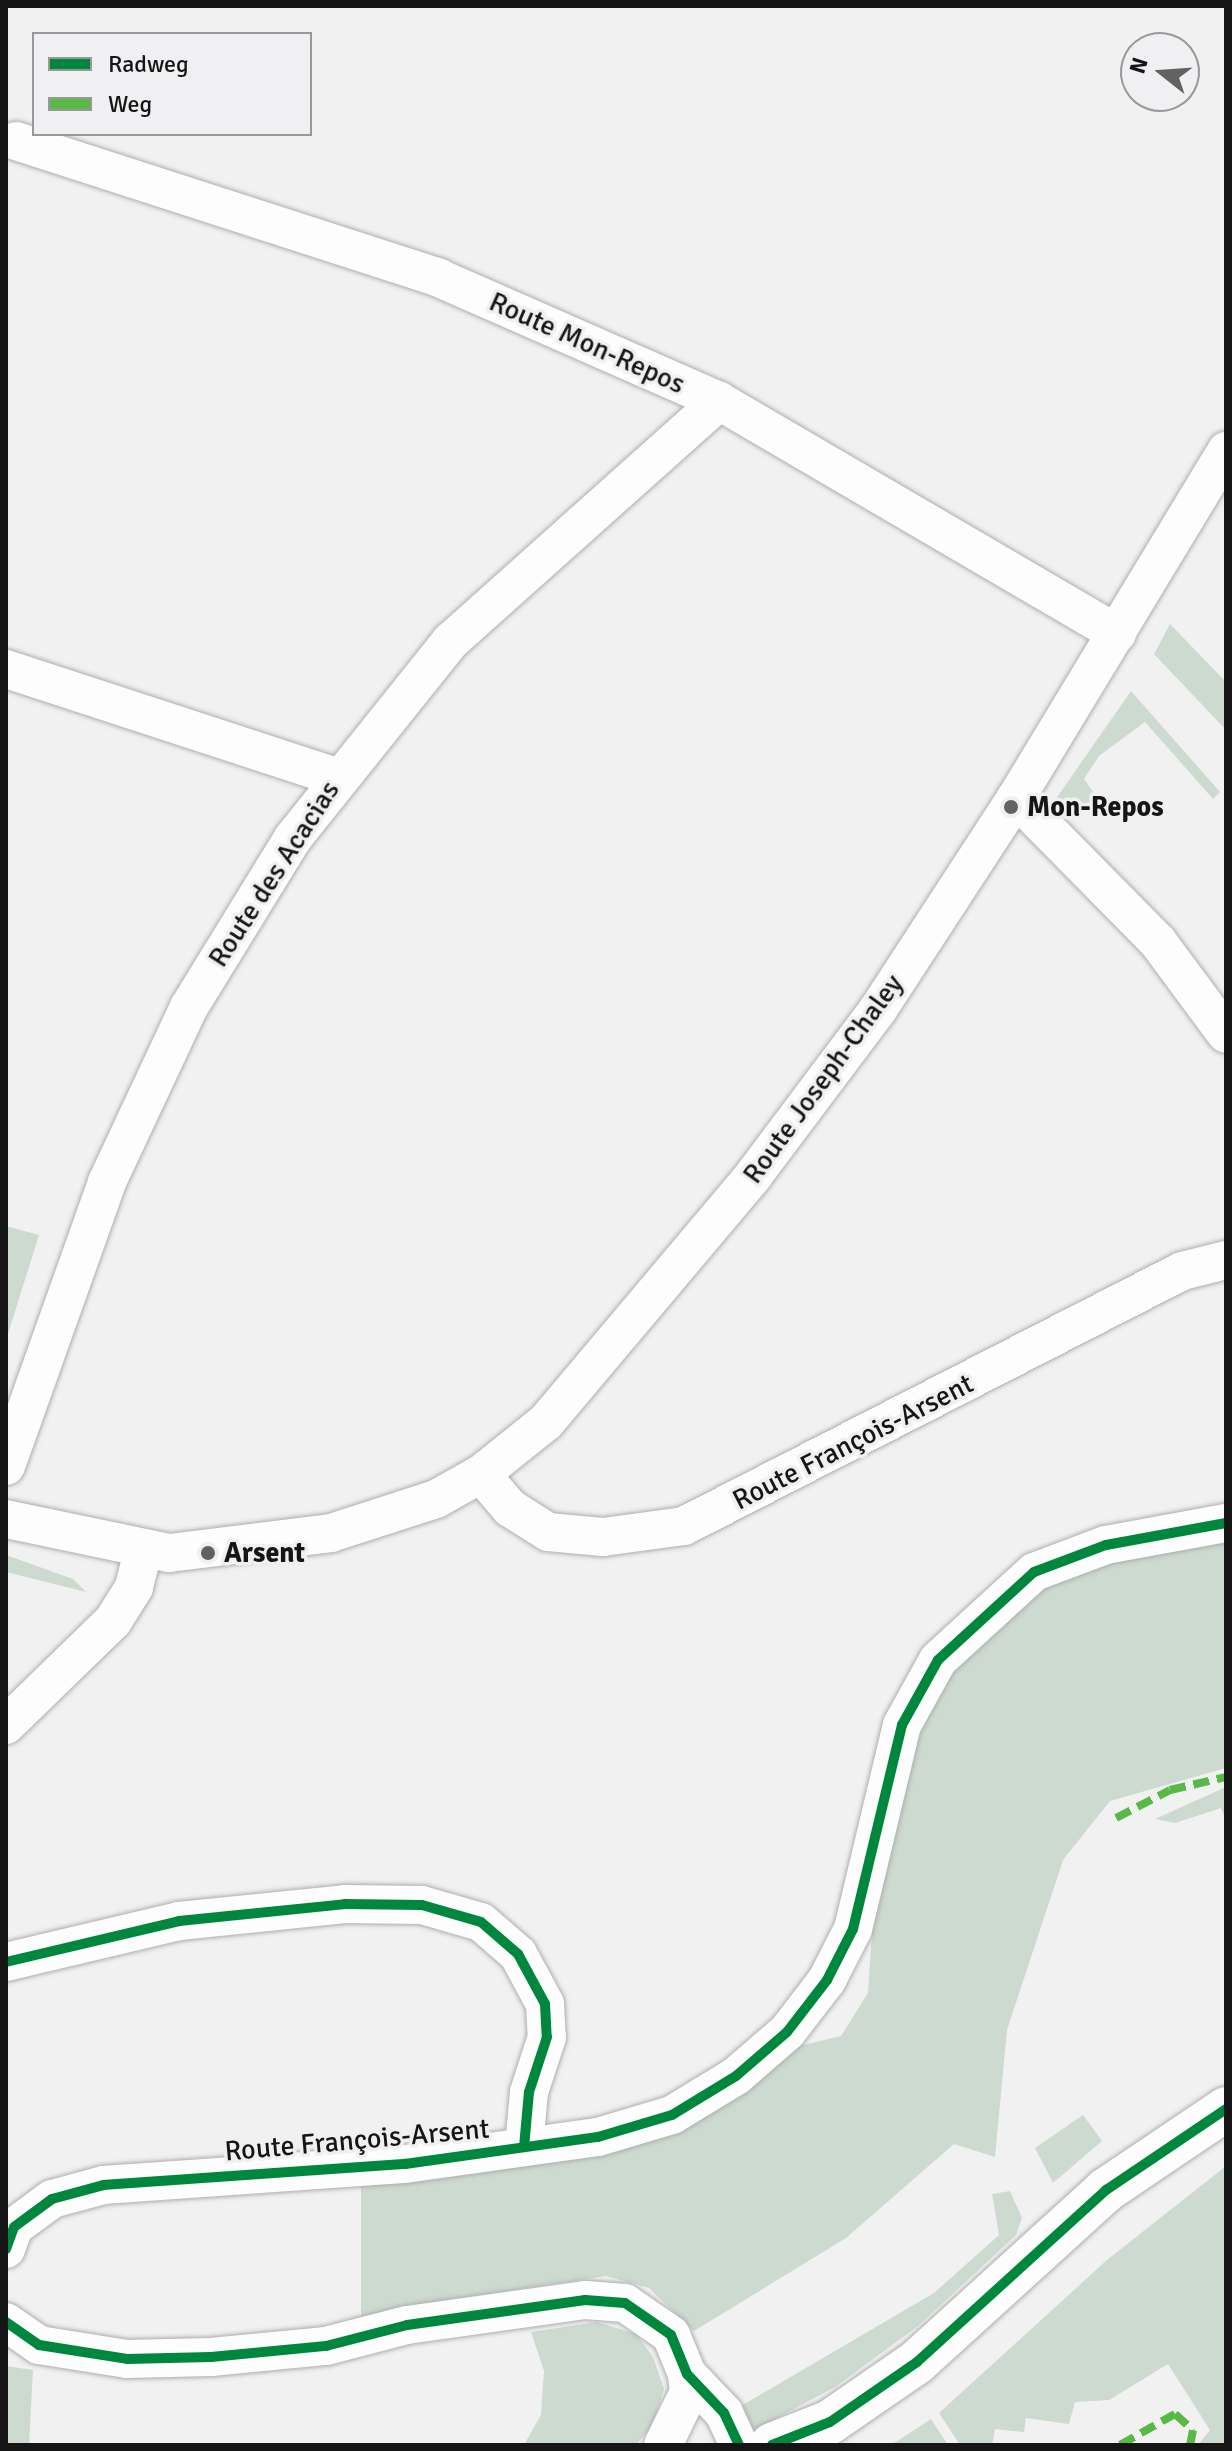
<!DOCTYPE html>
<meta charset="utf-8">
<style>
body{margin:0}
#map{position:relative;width:1232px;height:2451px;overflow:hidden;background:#f1f1f2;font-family:Signika,sans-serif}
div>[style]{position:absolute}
.green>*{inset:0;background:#ccdacf}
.roads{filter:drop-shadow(0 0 2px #aeaeaf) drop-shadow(0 0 2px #aeaeaf)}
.minor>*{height:38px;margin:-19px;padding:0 19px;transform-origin:19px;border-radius:19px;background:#fdfdfd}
.secondary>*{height:44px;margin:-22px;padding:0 22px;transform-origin:22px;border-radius:22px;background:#fdfdfd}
.quiet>*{height:8px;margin-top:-4px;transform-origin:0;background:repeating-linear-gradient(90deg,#58b947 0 16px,transparent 0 24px)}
.cycleway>*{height:10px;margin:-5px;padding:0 5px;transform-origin:5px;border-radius:5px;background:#00873e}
.dots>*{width:22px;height:22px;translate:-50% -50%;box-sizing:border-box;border:4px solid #f0f0f3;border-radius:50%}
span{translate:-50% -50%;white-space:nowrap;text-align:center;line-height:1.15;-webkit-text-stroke:7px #f0f0f3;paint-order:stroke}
.street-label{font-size:28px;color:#151516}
.poi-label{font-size:28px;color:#151516;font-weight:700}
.left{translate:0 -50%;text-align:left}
.frame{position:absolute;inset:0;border:8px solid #151516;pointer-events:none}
.legend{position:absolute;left:32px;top:32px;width:280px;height:104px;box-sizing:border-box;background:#f0f0f3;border:2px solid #98989b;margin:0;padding:10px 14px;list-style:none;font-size:24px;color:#151516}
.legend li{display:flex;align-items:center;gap:16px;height:40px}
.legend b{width:40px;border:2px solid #98989b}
.north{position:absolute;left:1120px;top:32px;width:80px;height:80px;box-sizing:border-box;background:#f0f0f3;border:2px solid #98989b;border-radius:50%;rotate:287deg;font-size:22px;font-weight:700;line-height:32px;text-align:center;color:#151516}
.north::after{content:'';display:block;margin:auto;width:28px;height:36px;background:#626263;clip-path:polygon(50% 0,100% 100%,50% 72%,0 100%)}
</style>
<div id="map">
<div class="green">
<div style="clip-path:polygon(1170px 624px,1226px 682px,1226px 730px,1154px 654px)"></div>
<div style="clip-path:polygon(1131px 691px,1220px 792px,1213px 799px,1145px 722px,1099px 756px,1084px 779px,1104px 807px,1069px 819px,1053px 803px)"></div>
<div style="clip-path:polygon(6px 1226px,39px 1235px,6px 1340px)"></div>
<div style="clip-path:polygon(1226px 1542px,1226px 1768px,1110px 1801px,1063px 1860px,1007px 2030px,995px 2157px,954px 2144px,846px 2238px,694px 2331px,649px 2288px,606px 2276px,407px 2306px,361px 2325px,361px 2177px,599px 2156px,795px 2047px,841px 2036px,868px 1993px,874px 1902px,914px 1734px,951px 1673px,1045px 1585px,1114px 1560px)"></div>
<div style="clip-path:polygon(6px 1555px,73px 1579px,86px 1592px,6px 1572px)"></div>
<div style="clip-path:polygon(1226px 1787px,1226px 1821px,1221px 1808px,1175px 1823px,1155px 1819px)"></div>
<div style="clip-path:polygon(1083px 2115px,1102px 2141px,1053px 2183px,1035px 2148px)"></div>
<div style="clip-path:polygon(1226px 2166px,1226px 2445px,1198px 2445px,1210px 2430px,1168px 2364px,1109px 2400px,1075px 2402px,1069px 2424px,1026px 2418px,1024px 2432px,995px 2429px,992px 2445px,960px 2445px,939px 2413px,1107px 2260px)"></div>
<div style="clip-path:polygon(1010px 2191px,1022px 2218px,1016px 2235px,918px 2326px,835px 2387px,758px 2428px,749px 2430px,729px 2413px,934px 2293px,999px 2235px,992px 2194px)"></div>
<div style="clip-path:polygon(597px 2322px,636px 2334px,653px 2357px,664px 2389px,653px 2424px,636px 2445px,524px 2445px,541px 2415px,544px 2371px,531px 2332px)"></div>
<div style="clip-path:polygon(6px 2366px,33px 2370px,29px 2445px,6px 2445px)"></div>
<div style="clip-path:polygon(931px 2419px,948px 2445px,891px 2445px)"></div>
</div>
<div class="roads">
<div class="minor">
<div style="left:16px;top:141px;width:445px;rotate:17.9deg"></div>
<div style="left:439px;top:278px;width:306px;rotate:23.7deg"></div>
<div style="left:719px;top:401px;width:461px;rotate:30.3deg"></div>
<div style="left:6px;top:669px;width:348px;rotate:18.1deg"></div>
<div style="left:1016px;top:798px;width:202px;rotate:45.4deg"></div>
<div style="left:1158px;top:942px;width:114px;rotate:53.5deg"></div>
<div style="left:6px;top:1466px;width:301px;rotate:-70.4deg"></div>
<div style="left:107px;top:1182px;width:193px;rotate:-64.9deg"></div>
<div style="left:189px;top:1007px;width:198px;rotate:-58.4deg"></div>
<div style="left:293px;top:838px;width:253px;rotate:-51.3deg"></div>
<div style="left:451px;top:641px;width:360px;rotate:-41.8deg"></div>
<div style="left:481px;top:1474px;width:45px;rotate:49.5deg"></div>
<div style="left:510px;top:1508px;width:45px;rotate:32.3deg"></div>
<div style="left:548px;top:1532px;width:55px;rotate:5.2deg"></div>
<div style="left:603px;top:1537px;width:82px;rotate:-7.7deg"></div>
<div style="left:684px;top:1526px;width:559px;rotate:-27.11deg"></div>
<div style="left:1182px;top:1271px;width:45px;rotate:-14deg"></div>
<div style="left:6px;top:1519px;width:167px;rotate:11.8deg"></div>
<div style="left:169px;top:1553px;width:163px;rotate:-7deg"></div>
<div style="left:331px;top:1533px;width:110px;rotate:-17.9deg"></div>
<div style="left:436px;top:1499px;width:51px;rotate:-29.1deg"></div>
<div style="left:481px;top:1474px;width:83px;rotate:-38.7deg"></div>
<div style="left:546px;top:1422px;width:322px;rotate:-49.9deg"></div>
<div style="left:753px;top:1176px;width:210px;rotate:-53.1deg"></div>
<div style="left:879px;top:1008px;width:251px;rotate:-56.9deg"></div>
<div style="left:1016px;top:798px;width:406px;rotate:-58.8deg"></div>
<div style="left:6px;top:1725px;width:149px;rotate:-44.2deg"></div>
<div style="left:113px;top:1621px;width:40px;rotate:-58deg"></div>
<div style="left:134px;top:1587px;width:38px;rotate:-76deg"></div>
<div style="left:6px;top:1962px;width:178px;rotate:-13.3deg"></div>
<div style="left:179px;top:1921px;width:167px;rotate:-5.8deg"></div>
<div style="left:345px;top:1904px;width:77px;rotate:0.7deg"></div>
<div style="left:422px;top:1905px;width:61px;rotate:16.1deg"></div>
<div style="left:481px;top:1922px;width:49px;rotate:40.9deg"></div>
<div style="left:518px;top:1954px;width:57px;rotate:61.6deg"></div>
<div style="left:545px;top:2004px;width:33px;rotate:87deg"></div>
<div style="left:547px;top:2037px;width:58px;rotate:108.1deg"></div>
<div style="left:529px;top:2092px;width:55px;rotate:95.2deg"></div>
<div style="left:6px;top:2249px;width:23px;rotate:-70deg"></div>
<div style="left:14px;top:2227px;width:47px;rotate:-36.4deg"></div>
<div style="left:52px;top:2199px;width:54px;rotate:-15.1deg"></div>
<div style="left:104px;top:2185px;width:302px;rotate:-4deg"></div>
<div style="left:405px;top:2164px;width:195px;rotate:-8deg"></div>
<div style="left:598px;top:2137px;width:77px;rotate:-16.6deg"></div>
<div style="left:672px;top:2115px;width:75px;rotate:-31.4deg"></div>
<div style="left:736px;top:2076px;width:67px;rotate:-40.8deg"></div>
<div style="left:787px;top:2032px;width:66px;rotate:-52.4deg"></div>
<div style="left:827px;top:1980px;width:57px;rotate:-63deg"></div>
<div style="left:853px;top:1929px;width:210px;rotate:-76.5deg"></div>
<div style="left:902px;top:1725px;width:74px;rotate:-61deg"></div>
<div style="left:938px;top:1660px;width:130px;rotate:-42.5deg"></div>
<div style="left:1034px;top:1572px;width:77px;rotate:-20.6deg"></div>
<div style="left:1106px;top:1545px;width:122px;rotate:-10.4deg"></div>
<div style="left:6px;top:2322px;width:40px;rotate:34.9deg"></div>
<div style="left:39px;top:2345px;width:89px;rotate:9deg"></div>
<div style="left:127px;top:2359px;width:84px;rotate:-1.4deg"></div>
<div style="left:211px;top:2357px;width:116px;rotate:-5.5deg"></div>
<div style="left:326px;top:2346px;width:84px;rotate:-14.5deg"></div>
<div style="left:407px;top:2325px;width:180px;rotate:-8deg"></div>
<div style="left:585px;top:2300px;width:40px;rotate:4.3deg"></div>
<div style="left:625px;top:2303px;width:56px;rotate:34.8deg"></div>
<div style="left:671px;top:2335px;width:42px;rotate:67.7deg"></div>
<div style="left:687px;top:2374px;width:18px;rotate:84deg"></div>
<div style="left:689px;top:2392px;width:59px;rotate:116.1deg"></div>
<div style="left:687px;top:2374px;width:54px;rotate:46.5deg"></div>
<div style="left:724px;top:2413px;width:35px;rotate:65deg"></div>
</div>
<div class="secondary">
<div style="left:772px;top:2445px;width:62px;rotate:-21.6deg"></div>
<div style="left:830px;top:2422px;width:106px;rotate:-34.6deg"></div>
<div style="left:917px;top:2362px;width:256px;rotate:-42.3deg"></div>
<div style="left:1106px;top:2190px;width:145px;rotate:-34deg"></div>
</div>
</div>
<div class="quiet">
<div style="left:1116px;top:1818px;width:61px;rotate:-27.4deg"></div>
<div style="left:1170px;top:1790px;width:57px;rotate:-13.1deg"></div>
<div style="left:1120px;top:2445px;width:63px;rotate:-29.4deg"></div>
<div style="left:1175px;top:2414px;width:24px;rotate:42deg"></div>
<div style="left:1193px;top:2430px;width:15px;rotate:101deg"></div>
</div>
<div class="cycleway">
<div style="left:6px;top:1962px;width:178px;rotate:-13.3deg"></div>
<div style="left:179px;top:1921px;width:167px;rotate:-5.8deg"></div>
<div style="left:345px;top:1904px;width:77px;rotate:0.7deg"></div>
<div style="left:422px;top:1905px;width:61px;rotate:16.1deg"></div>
<div style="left:481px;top:1922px;width:49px;rotate:40.9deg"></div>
<div style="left:518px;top:1954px;width:57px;rotate:61.6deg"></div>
<div style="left:545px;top:2004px;width:33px;rotate:87deg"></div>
<div style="left:547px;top:2037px;width:58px;rotate:108.1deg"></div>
<div style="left:529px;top:2092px;width:55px;rotate:95.2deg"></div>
<div style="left:6px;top:2249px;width:23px;rotate:-70deg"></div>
<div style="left:14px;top:2227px;width:47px;rotate:-36.4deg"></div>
<div style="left:52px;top:2199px;width:54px;rotate:-15.1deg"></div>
<div style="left:104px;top:2185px;width:302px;rotate:-4deg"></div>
<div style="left:405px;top:2164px;width:195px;rotate:-8deg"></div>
<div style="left:598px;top:2137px;width:77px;rotate:-16.6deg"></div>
<div style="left:672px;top:2115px;width:75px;rotate:-31.4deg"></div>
<div style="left:736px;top:2076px;width:67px;rotate:-40.8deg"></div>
<div style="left:787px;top:2032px;width:66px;rotate:-52.4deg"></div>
<div style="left:827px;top:1980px;width:57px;rotate:-63deg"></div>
<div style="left:853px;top:1929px;width:210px;rotate:-76.5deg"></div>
<div style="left:902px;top:1725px;width:74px;rotate:-61deg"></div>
<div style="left:938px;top:1660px;width:130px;rotate:-42.5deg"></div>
<div style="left:1034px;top:1572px;width:77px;rotate:-20.6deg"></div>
<div style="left:1106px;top:1545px;width:122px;rotate:-10.4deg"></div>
<div style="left:6px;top:2322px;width:40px;rotate:34.9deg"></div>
<div style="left:39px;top:2345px;width:89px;rotate:9deg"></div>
<div style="left:127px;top:2359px;width:84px;rotate:-1.4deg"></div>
<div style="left:211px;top:2357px;width:116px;rotate:-5.5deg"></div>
<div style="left:326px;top:2346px;width:84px;rotate:-14.5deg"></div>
<div style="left:407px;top:2325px;width:180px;rotate:-8deg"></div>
<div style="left:585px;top:2300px;width:40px;rotate:4.3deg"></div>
<div style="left:625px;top:2303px;width:56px;rotate:34.8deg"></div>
<div style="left:671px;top:2335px;width:42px;rotate:67.7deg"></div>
<div style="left:687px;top:2374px;width:54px;rotate:46.5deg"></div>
<div style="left:724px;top:2413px;width:35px;rotate:65deg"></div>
<div style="left:772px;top:2445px;width:62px;rotate:-21.6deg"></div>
<div style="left:830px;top:2422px;width:106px;rotate:-34.6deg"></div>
<div style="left:917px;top:2362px;width:256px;rotate:-42.3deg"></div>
<div style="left:1106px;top:2190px;width:145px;rotate:-34deg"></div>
</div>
<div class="dots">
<div style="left:1011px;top:807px;background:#626263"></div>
<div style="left:208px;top:1553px;background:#626263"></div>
</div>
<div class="street-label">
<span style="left:587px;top:343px;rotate:24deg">Route Mon-Repos</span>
<span style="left:274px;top:874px;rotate:-57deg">Route des Acacias</span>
<span style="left:823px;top:1079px;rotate:-54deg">Route Joseph-Chaley</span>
<span style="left:853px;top:1442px;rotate:-27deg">Route François-Arsent</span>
<span style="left:357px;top:2140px;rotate:-5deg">Route François-Arsent</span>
</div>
<div class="poi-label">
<span class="left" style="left:1027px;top:807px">Mon-Repos</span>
<span class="left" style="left:224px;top:1553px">Arsent</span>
</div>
<div class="frame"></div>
<ul class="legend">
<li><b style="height:10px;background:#00873e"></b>Radweg</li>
<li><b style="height:10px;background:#58b947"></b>Weg</li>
</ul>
<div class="north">N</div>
</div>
